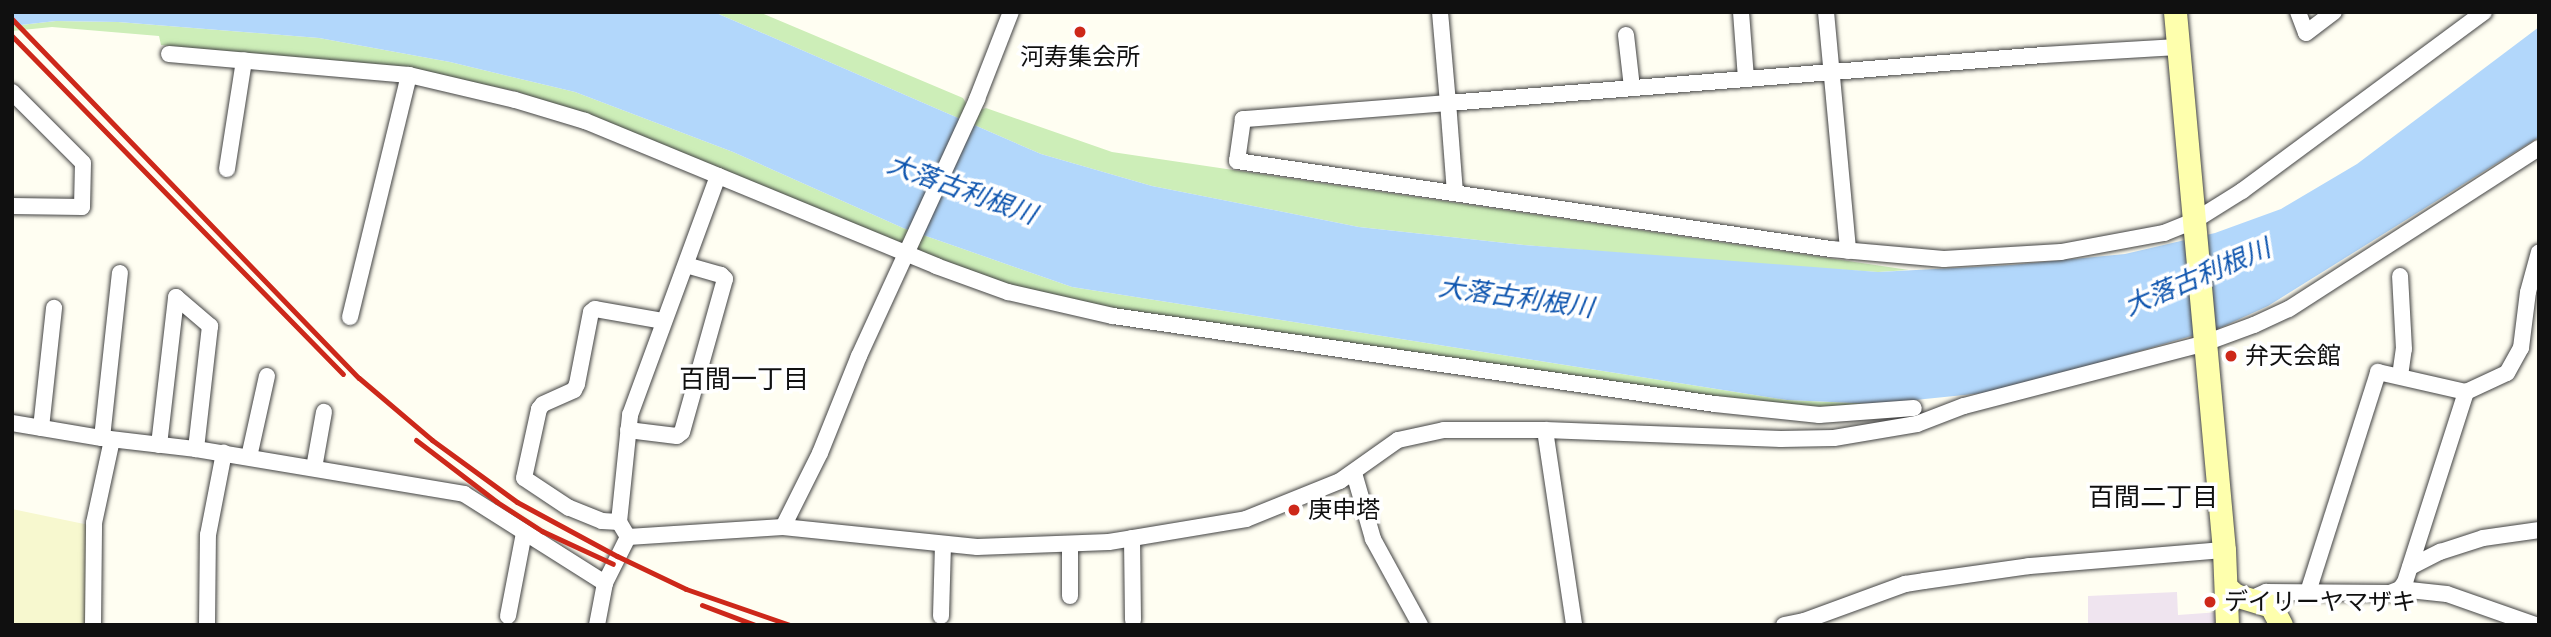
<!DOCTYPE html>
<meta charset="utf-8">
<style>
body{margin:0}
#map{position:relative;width:2551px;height:637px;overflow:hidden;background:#fffef2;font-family:Lora,"Noto Sans JP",serif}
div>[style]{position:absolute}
.industrial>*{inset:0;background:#efe4ef}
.farmland>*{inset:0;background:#f7f8cf}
.green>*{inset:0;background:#cdeeb8}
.water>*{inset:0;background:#b2d7fb}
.roads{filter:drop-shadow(0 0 2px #434343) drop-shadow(0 0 2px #434343)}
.street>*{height:16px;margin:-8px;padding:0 8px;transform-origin:8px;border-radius:8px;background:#fff}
.secondary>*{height:23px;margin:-11.5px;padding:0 11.5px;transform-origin:11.5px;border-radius:11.5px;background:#feffad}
.rail>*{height:5px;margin:-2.5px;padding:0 2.5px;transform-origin:2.5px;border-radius:2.5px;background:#cd281a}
.dots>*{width:19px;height:19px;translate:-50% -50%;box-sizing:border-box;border:4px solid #fff;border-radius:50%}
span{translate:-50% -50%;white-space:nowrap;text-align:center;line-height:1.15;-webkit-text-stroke:7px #fff;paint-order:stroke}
.poi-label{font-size:24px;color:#101010}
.left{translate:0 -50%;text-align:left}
.water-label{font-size:26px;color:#0d54ae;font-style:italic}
.neighbourhood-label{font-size:26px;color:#101010}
.frame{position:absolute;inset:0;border:14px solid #101010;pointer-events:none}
</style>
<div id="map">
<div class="industrial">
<div style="clip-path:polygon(2177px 592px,2178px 615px,2220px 612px,2221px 625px,2088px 625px,2088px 596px)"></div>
</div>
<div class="farmland">
<div style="clip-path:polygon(12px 509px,89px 525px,88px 625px,12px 625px)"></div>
</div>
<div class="green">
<div style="clip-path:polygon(714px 12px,759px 12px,963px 98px,967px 105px,980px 110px,986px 108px,1112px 152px,1909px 270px,1878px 272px,1751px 264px,1524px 245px,1359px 227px,1152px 186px,1041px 154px)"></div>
<div style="clip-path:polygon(56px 21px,118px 22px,319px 38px,450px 62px,575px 92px,733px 152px,903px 228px,1072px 287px,1787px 400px,1876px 404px,1791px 408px,1087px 304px,998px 284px,918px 253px,917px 248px,904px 242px,897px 243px,587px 116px,515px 91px,413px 70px,161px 45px,159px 36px,52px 27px,12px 31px,12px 26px)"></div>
</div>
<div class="water">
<div style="clip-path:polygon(12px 12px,714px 12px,1041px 154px,1152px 186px,1359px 227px,1524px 245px,1878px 272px,2011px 265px,2125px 254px,2215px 233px,2281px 209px,2357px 164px,2539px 27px,2539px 137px,2268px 306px,2222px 327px,2003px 391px,1876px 404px,1787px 400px,1072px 287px,903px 228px,733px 152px,575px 92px,450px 62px,319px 38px,118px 22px,56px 21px,12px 26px)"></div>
</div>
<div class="roads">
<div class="street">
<div style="left:1440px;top:12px;width:91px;rotate:85deg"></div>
<div style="left:1448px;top:103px;width:597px;rotate:-4.61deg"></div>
<div style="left:2043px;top:55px;width:135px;rotate:-3.4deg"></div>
<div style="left:1741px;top:12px;width:67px;rotate:85.7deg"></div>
<div style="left:1826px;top:12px;width:240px;rotate:84.7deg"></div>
<div style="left:2298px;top:12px;width:22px;rotate:69deg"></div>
<div style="left:2306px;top:33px;width:35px;rotate:-37deg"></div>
<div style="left:1626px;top:35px;width:53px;rotate:83.5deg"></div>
<div style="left:169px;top:54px;width:241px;rotate:5deg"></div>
<div style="left:409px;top:75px;width:109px;rotate:13.3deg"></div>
<div style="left:515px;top:100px;width:73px;rotate:16.7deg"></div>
<div style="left:585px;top:121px;width:380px;rotate:22.4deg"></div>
<div style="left:936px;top:266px;width:77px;rotate:19.9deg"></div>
<div style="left:1008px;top:292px;width:108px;rotate:12.9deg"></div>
<div style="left:1113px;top:316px;width:608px;rotate:8.32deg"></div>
<div style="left:1715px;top:404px;width:105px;rotate:6deg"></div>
<div style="left:1819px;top:415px;width:95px;rotate:-4.2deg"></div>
<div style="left:12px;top:92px;width:100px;rotate:45deg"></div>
<div style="left:83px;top:163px;width:44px;rotate:91.3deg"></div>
<div style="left:82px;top:207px;width:70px;rotate:-179.2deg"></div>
<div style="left:227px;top:169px;width:110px;rotate:-81.1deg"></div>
<div style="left:1455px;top:193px;width:90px;rotate:-94.4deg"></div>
<div style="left:1448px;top:103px;width:206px;rotate:175.5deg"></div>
<div style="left:1243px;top:119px;width:42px;rotate:98.1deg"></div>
<div style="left:1237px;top:161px;width:600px;rotate:8.43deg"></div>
<div style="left:1831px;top:249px;width:113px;rotate:5.1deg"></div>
<div style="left:1944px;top:259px;width:117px;rotate:-3.4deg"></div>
<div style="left:2061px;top:252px;width:105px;rotate:-10.5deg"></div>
<div style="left:2164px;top:233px;width:32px;rotate:-22deg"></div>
<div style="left:2194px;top:221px;width:57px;rotate:-32deg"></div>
<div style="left:2242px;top:191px;width:301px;rotate:-36.5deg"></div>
<div style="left:350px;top:317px;width:249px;rotate:-76.3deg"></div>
<div style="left:2400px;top:376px;width:27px;rotate:-82deg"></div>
<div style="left:2404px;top:349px;width:73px;rotate:-93.1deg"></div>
<div style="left:12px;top:423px;width:91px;rotate:9.5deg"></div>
<div style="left:102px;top:438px;width:95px;rotate:6.7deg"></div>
<div style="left:196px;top:449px;width:272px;rotate:9.5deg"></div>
<div style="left:464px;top:494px;width:167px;rotate:32.3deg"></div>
<div style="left:605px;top:583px;width:51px;rotate:-63.4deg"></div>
<div style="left:628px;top:537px;width:155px;rotate:-3.7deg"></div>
<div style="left:783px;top:527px;width:195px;rotate:5.9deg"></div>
<div style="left:977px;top:547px;width:132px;rotate:-2.2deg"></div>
<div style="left:1109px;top:542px;width:139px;rotate:-9.5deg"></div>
<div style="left:1246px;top:519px;width:101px;rotate:-22deg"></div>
<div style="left:1340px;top:481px;width:71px;rotate:-35.3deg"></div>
<div style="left:1398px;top:440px;width:47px;rotate:-12.3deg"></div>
<div style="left:1444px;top:430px;width:101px"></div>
<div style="left:1545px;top:430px;width:236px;rotate:2.2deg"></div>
<div style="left:1781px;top:439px;width:53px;rotate:-1.1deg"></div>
<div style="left:1834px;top:438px;width:84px;rotate:-9.6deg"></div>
<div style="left:1917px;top:424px;width:50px;rotate:-21deg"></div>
<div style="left:1964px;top:406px;width:249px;rotate:-14.6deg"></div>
<div style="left:2205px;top:343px;width:52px;rotate:-20.2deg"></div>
<div style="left:2254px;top:325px;width:38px;rotate:-25deg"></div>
<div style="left:2289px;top:309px;width:297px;rotate:-32.8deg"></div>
<div style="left:41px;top:428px;width:121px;rotate:-83.8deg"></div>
<div style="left:628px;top:430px;width:49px;rotate:7deg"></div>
<div style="left:677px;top:436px;width:6px;rotate:-39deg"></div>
<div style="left:682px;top:432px;width:159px;rotate:-74.3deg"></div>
<div style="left:725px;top:279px;width:6px;rotate:-135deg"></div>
<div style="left:721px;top:275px;width:36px;rotate:-164deg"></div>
<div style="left:1545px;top:430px;width:197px;rotate:81.5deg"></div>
<div style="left:102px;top:438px;width:166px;rotate:-83.8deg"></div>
<div style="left:159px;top:445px;width:149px;rotate:-83.4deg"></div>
<div style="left:176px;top:297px;width:45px;rotate:40.5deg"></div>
<div style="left:210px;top:326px;width:124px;rotate:96.5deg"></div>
<div style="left:249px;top:457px;width:83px;rotate:-77.5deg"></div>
<div style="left:314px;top:468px;width:57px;rotate:-79.9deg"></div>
<div style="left:1354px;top:473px;width:69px;rotate:73.9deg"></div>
<div style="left:1373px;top:539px;width:98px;rotate:61.3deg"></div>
<div style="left:619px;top:522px;width:108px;rotate:-84.1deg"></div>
<div style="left:630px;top:415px;width:255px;rotate:-69.8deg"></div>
<div style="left:783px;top:527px;width:83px;rotate:-63.4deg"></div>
<div style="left:820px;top:453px;width:105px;rotate:-68.1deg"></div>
<div style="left:859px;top:356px;width:283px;rotate:-65.3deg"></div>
<div style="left:977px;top:99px;width:93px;rotate:-68.7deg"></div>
<div style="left:628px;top:537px;width:17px;rotate:-121deg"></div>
<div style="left:619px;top:522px;width:17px;rotate:-177deg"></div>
<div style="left:602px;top:521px;width:35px;rotate:-158deg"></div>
<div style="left:569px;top:508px;width:54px;rotate:-146.3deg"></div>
<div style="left:524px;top:478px;width:71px;rotate:-77.7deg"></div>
<div style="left:539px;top:409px;width:6px;rotate:-51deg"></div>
<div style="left:543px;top:404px;width:34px;rotate:-24deg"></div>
<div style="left:574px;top:390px;width:7px;rotate:-63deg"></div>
<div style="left:577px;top:384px;width:73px;rotate:-79deg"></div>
<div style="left:591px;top:312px;width:5px;rotate:-37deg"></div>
<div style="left:595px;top:309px;width:69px;rotate:10deg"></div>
<div style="left:1132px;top:538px;width:82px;rotate:89.3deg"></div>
<div style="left:1070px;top:544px;width:52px;rotate:90deg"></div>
<div style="left:2410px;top:567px;width:34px;rotate:-27deg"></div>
<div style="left:2440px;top:552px;width:45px;rotate:-18deg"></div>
<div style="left:2483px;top:538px;width:57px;rotate:-8.1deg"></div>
<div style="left:2400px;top:589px;width:9px;rotate:-54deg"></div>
<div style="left:2405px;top:582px;width:200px;rotate:-72.2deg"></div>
<div style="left:2466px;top:392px;width:45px;rotate:-24.9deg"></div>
<div style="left:2507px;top:373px;width:29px;rotate:-61deg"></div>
<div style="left:2521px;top:348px;width:56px;rotate:-82.9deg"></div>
<div style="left:2528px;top:292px;width:41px;rotate:-74.6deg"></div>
<div style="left:2308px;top:592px;width:231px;rotate:-72.3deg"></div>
<div style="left:2378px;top:372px;width:90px;rotate:12.8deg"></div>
<div style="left:2248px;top:600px;width:20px;rotate:-24deg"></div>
<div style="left:2266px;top:592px;width:124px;rotate:0.5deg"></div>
<div style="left:2390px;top:593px;width:11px;rotate:-22deg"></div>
<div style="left:2400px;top:589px;width:47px;rotate:6.1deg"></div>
<div style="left:2447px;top:594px;width:93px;rotate:19.4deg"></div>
<div style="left:508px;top:616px;width:85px;rotate:-79.1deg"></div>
<div style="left:941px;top:616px;width:72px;rotate:-88.4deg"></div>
<div style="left:93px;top:625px;width:102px;rotate:-89.4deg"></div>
<div style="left:94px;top:523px;width:85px;rotate:-77.8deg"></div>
<div style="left:207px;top:625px;width:90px;rotate:-89.4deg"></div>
<div style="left:208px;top:535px;width:84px;rotate:-79deg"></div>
<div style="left:597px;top:625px;width:43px;rotate:-79.2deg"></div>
<div style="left:1784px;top:625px;width:20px;rotate:-11deg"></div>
<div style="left:1804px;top:621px;width:108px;rotate:-20.1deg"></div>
<div style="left:1905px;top:584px;width:19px;rotate:-9deg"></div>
<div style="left:1924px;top:581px;width:106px;rotate:-8.1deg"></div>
<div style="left:2029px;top:566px;width:196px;rotate:-4.7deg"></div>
</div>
<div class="secondary">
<div style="left:2175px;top:12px;width:540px;rotate:84.8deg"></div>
<div style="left:2224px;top:550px;width:75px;rotate:87.7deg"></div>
<div style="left:2227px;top:588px;width:11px;rotate:41deg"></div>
<div style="left:2235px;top:595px;width:38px;rotate:17deg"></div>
<div style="left:2271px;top:606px;width:21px;rotate:62deg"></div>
</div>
</div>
<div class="rail">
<div style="left:12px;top:19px;width:499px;rotate:46deg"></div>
<div style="left:359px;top:378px;width:96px;rotate:40.3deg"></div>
<div style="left:432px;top:440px;width:105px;rotate:36.1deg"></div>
<div style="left:517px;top:502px;width:114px;rotate:28.4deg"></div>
<div style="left:617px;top:556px;width:76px;rotate:25.6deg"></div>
<div style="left:686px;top:589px;width:110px;rotate:19.1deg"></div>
<div style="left:12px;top:36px;width:473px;rotate:45.6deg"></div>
<div style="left:416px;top:440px;width:102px;rotate:37.4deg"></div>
<div style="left:497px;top:502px;width:54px;rotate:32.8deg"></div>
<div style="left:542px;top:531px;width:78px;rotate:24.9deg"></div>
<div style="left:702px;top:605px;width:57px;rotate:20.7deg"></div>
</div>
<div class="dots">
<div style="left:1080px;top:32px;background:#cd281a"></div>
<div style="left:2231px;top:356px;background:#cd281a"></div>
<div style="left:1294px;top:510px;background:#cd281a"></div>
<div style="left:2210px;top:602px;background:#cd281a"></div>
</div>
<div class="poi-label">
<span style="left:1080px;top:57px">河寿集会所</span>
<span class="left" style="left:2245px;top:356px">弁天会館</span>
<span class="left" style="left:1308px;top:510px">庚申塔</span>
<span class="left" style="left:2224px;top:602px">デイリーヤマザキ</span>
</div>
<div class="water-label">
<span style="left:962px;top:189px;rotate:20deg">大落古利根川</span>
<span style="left:2197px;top:277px;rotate:-23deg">大落古利根川</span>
<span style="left:1516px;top:297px;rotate:8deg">大落古利根川</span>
</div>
<div class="neighbourhood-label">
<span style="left:744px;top:379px">百間一丁目</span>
<span style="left:2153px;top:497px">百間二丁目</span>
</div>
<div class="frame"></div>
</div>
